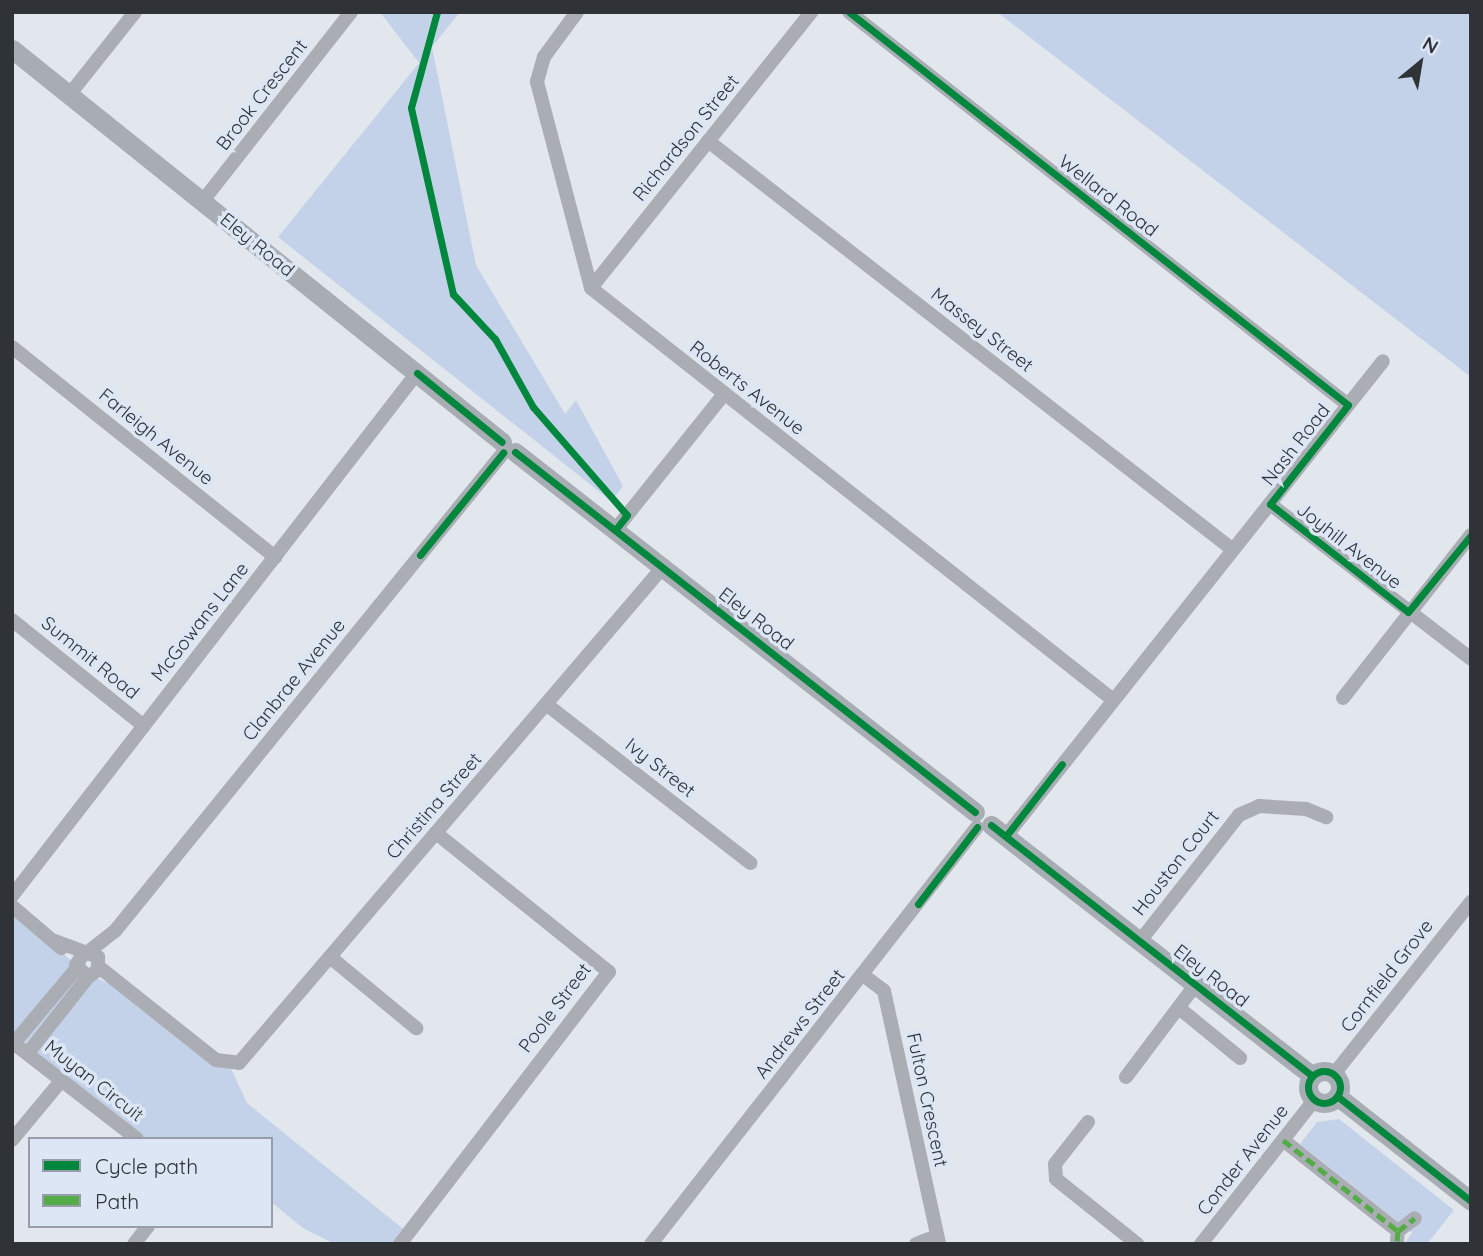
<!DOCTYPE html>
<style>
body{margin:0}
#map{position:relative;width:1483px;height:1256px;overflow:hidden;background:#e2e7ee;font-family:Quicksand,sans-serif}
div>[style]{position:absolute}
.green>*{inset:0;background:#c4d2e9}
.street>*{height:14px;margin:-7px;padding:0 7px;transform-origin:7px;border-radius:7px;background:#aaadb3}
.secondary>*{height:19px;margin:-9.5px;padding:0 9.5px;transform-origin:9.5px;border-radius:9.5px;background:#a8acb3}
.secondary>.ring{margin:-9.5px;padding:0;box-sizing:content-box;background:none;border:19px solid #a8acb3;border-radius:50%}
.quiet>*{height:5px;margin-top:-2.5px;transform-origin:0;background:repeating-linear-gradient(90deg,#54ac46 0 10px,transparent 0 15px)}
.cycleway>*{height:7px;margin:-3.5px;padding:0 3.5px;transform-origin:3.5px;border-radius:3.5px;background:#00873e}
.cycleway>.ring{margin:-3.5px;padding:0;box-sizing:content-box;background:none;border:7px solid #00873e;border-radius:50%}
span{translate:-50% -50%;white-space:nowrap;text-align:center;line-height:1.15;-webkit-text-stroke:7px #dce6f4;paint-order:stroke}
.street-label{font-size:19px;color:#2f3338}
.frame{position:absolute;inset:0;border:14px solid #2f3338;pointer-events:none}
.legend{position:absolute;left:28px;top:1137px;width:245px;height:91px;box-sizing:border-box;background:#dce6f4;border:2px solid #979ea9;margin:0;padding:9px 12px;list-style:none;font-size:21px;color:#2f3338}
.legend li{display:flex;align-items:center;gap:14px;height:35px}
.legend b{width:35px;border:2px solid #979ea9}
.north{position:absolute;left:1385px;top:28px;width:70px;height:70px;-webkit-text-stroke:5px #dce6f4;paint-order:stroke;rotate:30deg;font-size:19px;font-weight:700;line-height:28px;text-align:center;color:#2f3338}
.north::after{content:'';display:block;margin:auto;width:24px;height:32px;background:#2f3338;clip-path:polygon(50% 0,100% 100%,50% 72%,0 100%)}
</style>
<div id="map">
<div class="green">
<div style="clip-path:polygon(380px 12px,460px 12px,432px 47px,476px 265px,565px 414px,576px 400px,623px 486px,611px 501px,278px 237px,419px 63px)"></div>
<div style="clip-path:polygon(997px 12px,1471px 12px,1471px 377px)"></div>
<div style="clip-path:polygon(12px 913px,91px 976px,134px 994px,229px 1064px,247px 1103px,407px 1232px,401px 1244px,335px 1244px,303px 1228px,271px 1202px,271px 1139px,137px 1139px,12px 1042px)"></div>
<div style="clip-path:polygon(1339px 1119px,1454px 1210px,1427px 1244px,1404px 1244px,1412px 1233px,1300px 1144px,1317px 1122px)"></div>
</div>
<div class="street">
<div style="left:577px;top:12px;width:56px;rotate:126.3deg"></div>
<div style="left:544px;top:57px;width:26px;rotate:106deg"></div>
<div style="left:537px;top:82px;width:213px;rotate:75.3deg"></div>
<div style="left:591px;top:288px;width:664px;rotate:38.27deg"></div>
<div style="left:849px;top:12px;width:635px;rotate:38.22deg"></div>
<div style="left:69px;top:95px;width:106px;rotate:-51.5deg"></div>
<div style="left:708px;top:141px;width:664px;rotate:37.91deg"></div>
<div style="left:202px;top:202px;width:241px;rotate:-51.9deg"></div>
<div style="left:591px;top:288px;width:353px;rotate:-51.4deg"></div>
<div style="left:12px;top:347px;width:337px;rotate:38.6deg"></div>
<div style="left:1270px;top:504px;width:254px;rotate:37.6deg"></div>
<div style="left:616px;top:529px;width:173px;rotate:-51.3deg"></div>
<div style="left:12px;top:620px;width:169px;rotate:38.8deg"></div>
<div style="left:1343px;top:698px;width:207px;rotate:-51.9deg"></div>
<div style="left:546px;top:704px;width:259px;rotate:37.9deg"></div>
<div style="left:1006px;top:836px;width:606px;rotate:-51.56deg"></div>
<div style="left:12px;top:896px;width:661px;rotate:-52.25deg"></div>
<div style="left:12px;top:906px;width:65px;rotate:40.6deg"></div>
<div style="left:55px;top:941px;width:46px;rotate:20.4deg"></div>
<div style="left:98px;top:957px;width:13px;rotate:90deg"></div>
<div style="left:98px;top:970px;width:12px;rotate:145deg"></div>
<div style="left:88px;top:977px;width:17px;rotate:-135deg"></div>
<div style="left:76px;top:965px;width:14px;rotate:-56deg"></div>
<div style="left:1140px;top:941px;width:160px;rotate:-51.8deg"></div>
<div style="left:1239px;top:815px;width:22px;rotate:-24deg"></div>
<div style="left:1259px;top:806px;width:47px;rotate:3.7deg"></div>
<div style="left:1306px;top:809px;width:22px;rotate:22deg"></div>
<div style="left:88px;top:952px;width:34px;rotate:-38deg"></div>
<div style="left:115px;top:931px;width:616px;rotate:-50.93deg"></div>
<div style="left:330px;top:957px;width:112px;rotate:39.5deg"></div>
<div style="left:99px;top:967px;width:149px;rotate:38.5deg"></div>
<div style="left:216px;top:1060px;width:23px;rotate:7deg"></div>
<div style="left:239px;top:1063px;width:654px;rotate:-49.47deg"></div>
<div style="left:863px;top:975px;width:26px;rotate:37deg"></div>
<div style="left:884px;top:991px;width:259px;rotate:77.7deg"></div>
<div style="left:1179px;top:1008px;width:79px;rotate:39.3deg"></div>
<div style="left:12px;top:1042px;width:158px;rotate:37.8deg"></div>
<div style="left:14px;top:1043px;width:98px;rotate:-50deg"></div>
<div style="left:28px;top:1053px;width:97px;rotate:-51.7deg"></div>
<div style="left:1334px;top:1074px;width:220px;rotate:-51.5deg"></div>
<div style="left:1126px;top:1077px;width:116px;rotate:-53deg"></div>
<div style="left:1088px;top:1122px;width:53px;rotate:128.2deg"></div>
<div style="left:1055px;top:1164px;width:15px;rotate:86deg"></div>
<div style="left:1056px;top:1179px;width:104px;rotate:38.7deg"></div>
<div style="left:12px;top:1140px;width:77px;rotate:-50.3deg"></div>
<div style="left:1283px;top:1140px;width:147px;rotate:38.4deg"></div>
<div style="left:1398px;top:1231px;width:10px;rotate:96deg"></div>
<div style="left:1398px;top:1231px;width:21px;rotate:-37deg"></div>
<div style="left:134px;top:1244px;width:23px;rotate:-52deg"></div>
<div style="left:400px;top:1244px;width:343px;rotate:-52.5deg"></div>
<div style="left:609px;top:972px;width:222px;rotate:-141.2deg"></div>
<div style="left:651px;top:1244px;width:529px;rotate:-51.98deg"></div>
<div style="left:916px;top:1244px;width:22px;rotate:-21deg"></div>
<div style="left:1201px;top:1244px;width:184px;rotate:-51.8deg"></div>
</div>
<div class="secondary">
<div style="left:12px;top:49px;width:628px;rotate:38.73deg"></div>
<div style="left:515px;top:452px;width:584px;rotate:38.05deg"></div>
<div style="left:991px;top:825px;width:407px;rotate:38deg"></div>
<div class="ring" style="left:1308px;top:1071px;width:13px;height:13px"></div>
<div style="left:1337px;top:1096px;width:170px;rotate:38.1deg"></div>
</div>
<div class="quiet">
<div style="left:1283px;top:1140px;width:147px;rotate:38.4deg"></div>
<div style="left:1398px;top:1231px;width:10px;rotate:96deg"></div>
<div style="left:1398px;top:1231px;width:21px;rotate:-37deg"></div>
</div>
<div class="cycleway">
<div style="left:437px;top:12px;width:99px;rotate:105.2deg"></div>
<div style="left:411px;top:108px;width:191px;rotate:77.3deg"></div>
<div style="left:453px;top:294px;width:62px;rotate:47deg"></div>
<div style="left:495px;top:339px;width:78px;rotate:60.8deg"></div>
<div style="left:533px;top:407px;width:143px;rotate:49deg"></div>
<div style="left:627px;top:515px;width:18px;rotate:128deg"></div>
<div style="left:849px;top:12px;width:635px;rotate:38.22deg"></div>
<div style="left:1348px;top:405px;width:126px;rotate:128.2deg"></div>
<div style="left:1270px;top:504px;width:175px;rotate:38deg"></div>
<div style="left:1408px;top:612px;width:99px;rotate:-50.7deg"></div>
<div style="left:417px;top:373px;width:109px;rotate:39.1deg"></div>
<div style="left:515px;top:452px;width:584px;rotate:38.05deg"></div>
<div style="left:420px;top:555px;width:132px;rotate:-50.9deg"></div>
<div style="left:991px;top:825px;width:407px;rotate:38deg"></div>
<div style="left:1006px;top:836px;width:91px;rotate:-52.1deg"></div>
<div style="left:918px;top:904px;width:97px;rotate:-52.5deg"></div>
<div class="ring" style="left:1308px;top:1071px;width:25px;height:25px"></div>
<div style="left:1337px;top:1096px;width:170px;rotate:38.1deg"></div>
</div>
<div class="street-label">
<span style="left:262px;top:95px;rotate:-52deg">Brook Crescent</span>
<span style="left:686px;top:138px;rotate:-51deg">Richardson Street</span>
<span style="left:1108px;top:196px;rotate:38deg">Wellard Road</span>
<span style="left:257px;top:245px;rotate:39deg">Eley Road</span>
<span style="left:982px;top:330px;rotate:38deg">Massey Street</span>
<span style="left:747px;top:388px;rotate:38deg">Roberts Avenue</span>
<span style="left:156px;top:437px;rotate:39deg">Farleigh Avenue</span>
<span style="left:1296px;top:445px;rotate:-52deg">Nash Road</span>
<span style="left:1349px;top:546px;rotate:38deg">Joyhill Avenue</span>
<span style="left:756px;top:619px;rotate:38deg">Eley Road</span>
<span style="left:200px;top:622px;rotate:-52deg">McGowans Lane</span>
<span style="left:90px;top:658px;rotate:39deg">Summit Road</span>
<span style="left:294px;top:680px;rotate:-51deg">Clanbrae Avenue</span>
<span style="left:660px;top:768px;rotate:38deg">Ivy Street</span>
<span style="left:434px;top:806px;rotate:-49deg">Christina Street</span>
<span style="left:1176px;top:863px;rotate:-52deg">Houston Court</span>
<span style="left:1211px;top:976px;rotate:38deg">Eley Road</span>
<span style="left:1387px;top:976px;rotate:-52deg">Cornfield Grove</span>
<span style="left:555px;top:1008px;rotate:-53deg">Poole Street</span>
<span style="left:800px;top:1024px;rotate:-52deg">Andrews Street</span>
<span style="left:94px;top:1081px;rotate:38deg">Muyan Circuit</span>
<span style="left:927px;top:1100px;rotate:78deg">Fulton Crescent</span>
<span style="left:1243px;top:1160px;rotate:-52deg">Conder Avenue</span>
</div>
<div class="frame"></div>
<ul class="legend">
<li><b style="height:9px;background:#00873e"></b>Cycle path</li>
<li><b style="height:9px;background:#54ac46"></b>Path</li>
</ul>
<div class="north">N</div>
</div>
